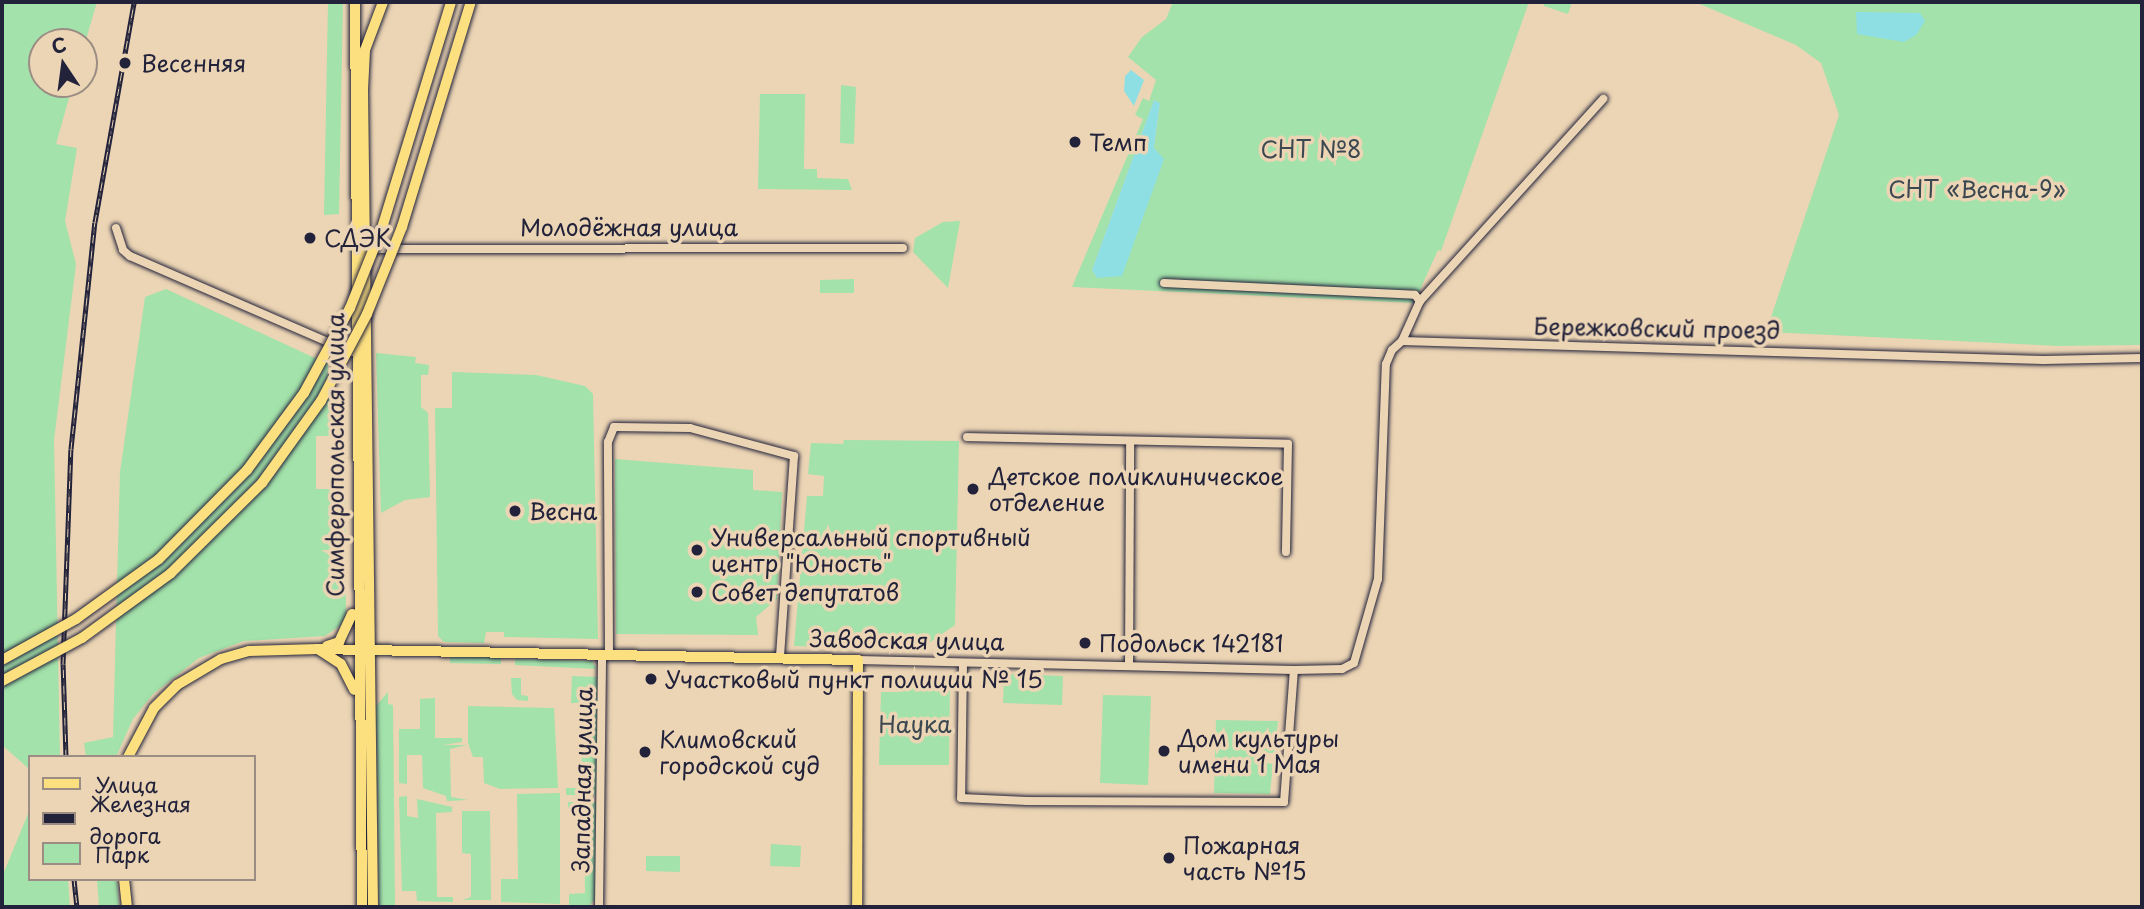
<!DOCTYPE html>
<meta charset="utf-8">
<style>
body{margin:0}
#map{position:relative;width:2144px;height:909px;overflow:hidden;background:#ecd5b4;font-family:"Playpen Sans",sans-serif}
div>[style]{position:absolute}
.green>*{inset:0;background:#a3e2aa}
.water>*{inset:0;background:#8ddfe4}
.roads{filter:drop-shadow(0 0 2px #22223b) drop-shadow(0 0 2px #22223b)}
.minor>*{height:8px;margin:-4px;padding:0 4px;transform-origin:4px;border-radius:4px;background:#ecd5b4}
.major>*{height:10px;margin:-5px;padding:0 5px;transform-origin:5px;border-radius:5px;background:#fce080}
.rail>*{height:5px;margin-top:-2.5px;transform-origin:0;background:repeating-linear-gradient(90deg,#ecd5b4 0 8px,#22223b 0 16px);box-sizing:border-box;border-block:2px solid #22223b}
.bridges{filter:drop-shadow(0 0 2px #22223b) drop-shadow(0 0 2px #22223b)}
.major-bridge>*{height:10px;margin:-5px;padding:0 5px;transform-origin:5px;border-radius:5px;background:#fce080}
.dots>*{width:19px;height:19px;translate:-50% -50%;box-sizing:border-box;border:4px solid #ecd5b4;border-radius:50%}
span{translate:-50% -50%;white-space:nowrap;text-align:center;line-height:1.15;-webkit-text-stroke:7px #ecd5b4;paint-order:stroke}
.poi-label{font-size:23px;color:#22223b}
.left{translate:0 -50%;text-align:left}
.park-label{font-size:23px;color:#3c4851}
.street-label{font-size:23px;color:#22223b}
.frame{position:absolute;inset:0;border:4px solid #22223b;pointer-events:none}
.legend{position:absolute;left:28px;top:755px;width:228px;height:126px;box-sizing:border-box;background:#ecd5b4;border:2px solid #9b8d84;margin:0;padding:9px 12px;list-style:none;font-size:21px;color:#22223b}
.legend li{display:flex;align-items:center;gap:14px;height:35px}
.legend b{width:35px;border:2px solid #9b8d84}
.north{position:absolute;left:28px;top:28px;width:70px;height:70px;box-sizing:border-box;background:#ecd5b4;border:2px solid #9b8d84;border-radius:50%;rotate:347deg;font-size:19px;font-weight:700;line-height:28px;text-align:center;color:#22223b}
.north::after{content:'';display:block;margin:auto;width:24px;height:32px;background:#22223b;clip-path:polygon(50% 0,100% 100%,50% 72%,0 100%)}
</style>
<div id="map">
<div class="green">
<div style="clip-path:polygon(2px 2px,97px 2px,84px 46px,84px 42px,42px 42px,42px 84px,73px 84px,56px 144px,77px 148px,65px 221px,76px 264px,54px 440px,60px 757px,30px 757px,30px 776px,28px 768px,2px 745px)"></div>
<div style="clip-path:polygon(328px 2px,343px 2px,339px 214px,324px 215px)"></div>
<div style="clip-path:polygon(evenodd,1173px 2px,1529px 2px,1441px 251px,1438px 250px,1414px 303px,1072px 287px,1143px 119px,1135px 115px,1143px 98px,1149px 101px,1156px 80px,1128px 57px,1142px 37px,1166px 19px,1173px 2px,1154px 100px,1160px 103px,1154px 149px,1097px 278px,1092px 270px,1154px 100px)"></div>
<div style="clip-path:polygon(1543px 2px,1572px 2px,1568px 14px,1544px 6px)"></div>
<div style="clip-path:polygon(1695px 2px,2142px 2px,2142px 345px,2059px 346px,1766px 332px,1839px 115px,1821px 63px,1796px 45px)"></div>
<div style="clip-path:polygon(841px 85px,856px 87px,854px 144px,840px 143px)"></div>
<div style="clip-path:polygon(760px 94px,805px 94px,804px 169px,817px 169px,817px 178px,848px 179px,852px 190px,758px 189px)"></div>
<div style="clip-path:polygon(960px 221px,948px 288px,913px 252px,915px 238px,943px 222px)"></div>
<div style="clip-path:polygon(854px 279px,854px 293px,820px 293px,820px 280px)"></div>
<div style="clip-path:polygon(166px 289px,328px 364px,327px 397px,342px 398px,343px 436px,316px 436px,316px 489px,345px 489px,346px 614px,344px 623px,325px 636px,244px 641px,199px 658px,153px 694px,133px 719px,116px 757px,86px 757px,84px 743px,113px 737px,120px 472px,145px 297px)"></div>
<div style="clip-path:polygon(376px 353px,416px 357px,415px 363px,429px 365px,428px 375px,421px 375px,421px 407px,428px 413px,430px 497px,405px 500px,381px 513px)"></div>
<div style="clip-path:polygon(452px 372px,536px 375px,585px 386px,593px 394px,598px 639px,504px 637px,504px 632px,486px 632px,484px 643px,444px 642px,438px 636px,435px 408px,452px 408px)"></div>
<div style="clip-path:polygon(844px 440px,959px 441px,955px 625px,920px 649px,794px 646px,807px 496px,823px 496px,824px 476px,808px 474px,811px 443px,843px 444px)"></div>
<div style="clip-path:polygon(615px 459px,753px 470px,753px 490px,782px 492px,777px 599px,756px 617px,758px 635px,616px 634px)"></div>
<div style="clip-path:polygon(450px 657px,501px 657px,501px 664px,450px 663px)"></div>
<div style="clip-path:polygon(515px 659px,592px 661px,597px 669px,515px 665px)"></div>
<div style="clip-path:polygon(1004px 674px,1063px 676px,1062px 705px,1003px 703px)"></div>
<div style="clip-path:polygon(572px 676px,597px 677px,597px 795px,566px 795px,566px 788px,582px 788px,581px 703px,571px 703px)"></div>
<div style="clip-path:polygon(900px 676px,937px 677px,937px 684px,950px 684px,949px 765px,879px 765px,881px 692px,900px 692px)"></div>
<div style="clip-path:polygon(511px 678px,521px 678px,521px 695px,528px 696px,528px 701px,517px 700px,512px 694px)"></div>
<div style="clip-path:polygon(388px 692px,388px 704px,393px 705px,395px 907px,379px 907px,376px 706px)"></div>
<div style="clip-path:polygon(1103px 695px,1151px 696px,1148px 785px,1100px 783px)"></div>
<div style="clip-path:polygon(435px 698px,435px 738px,462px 738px,462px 742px,443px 745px,467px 745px,450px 749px,451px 797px,468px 800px,447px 801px,446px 796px,423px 788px,422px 755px,407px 755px,407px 784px,399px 783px,399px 729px,420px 729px,420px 699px)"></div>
<div style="clip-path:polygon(468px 706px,554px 708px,558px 788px,500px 789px,484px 783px,483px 757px,473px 757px,468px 743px)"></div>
<div style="clip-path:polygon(1216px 720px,1278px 721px,1274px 753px,1268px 753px,1267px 763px,1273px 764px,1270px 794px,1214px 793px)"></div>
<div style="clip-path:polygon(560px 793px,560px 904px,501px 902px,501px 879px,518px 879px,517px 794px)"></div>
<div style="clip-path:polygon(407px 796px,407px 816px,418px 818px,417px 799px,452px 807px,452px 812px,436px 813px,437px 897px,453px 897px,453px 902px,417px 901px,416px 891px,402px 891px,399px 797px)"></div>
<div style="clip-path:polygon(568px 802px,596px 802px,595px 899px,589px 906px,569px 906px,569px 894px,585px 893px,584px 808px,568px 808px)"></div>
<div style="clip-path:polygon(30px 809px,30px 879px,68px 879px,70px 907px,2px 907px,2px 877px)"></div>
<div style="clip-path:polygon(462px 811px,490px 811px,491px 900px,462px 900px,471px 897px,471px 854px,462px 853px)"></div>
<div style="clip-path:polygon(771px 844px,801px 846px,800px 867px,770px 866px)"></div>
<div style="clip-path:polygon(646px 856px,680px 856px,680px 872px,646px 871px)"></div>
<div style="clip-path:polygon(97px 879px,117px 879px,119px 907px,99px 907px)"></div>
</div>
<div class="water">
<div style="clip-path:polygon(1856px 12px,1920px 13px,1925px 21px,1916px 35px,1904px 42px,1857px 34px)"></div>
<div style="clip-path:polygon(1131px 70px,1144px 80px,1134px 106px,1124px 91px,1125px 76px)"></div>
<div style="clip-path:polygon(1154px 100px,1160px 103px,1154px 148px,1164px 159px,1122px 276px,1097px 278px,1092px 270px)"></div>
</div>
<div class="roads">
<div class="minor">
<div style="left:116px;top:228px;width:23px;rotate:72deg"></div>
<div style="left:123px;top:250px;width:9px;rotate:41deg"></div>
<div style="left:130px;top:256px;width:241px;rotate:23.5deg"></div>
<div style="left:369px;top:249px;width:534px;rotate:-0.11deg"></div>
<div style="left:1164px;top:283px;width:251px;rotate:2.7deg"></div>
<div style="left:1415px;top:295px;width:8px;rotate:50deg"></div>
<div style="left:1402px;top:341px;width:44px;rotate:-65.8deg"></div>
<div style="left:1420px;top:301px;width:273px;rotate:-47.8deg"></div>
<div style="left:967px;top:437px;width:321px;rotate:1.2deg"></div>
<div style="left:1288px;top:444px;width:108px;rotate:91.1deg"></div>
<div style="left:609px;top:654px;width:212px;rotate:-90.3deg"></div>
<div style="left:608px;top:442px;width:16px;rotate:-68deg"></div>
<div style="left:614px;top:427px;width:76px;rotate:0.8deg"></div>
<div style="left:690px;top:428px;width:108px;rotate:15.1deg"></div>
<div style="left:794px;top:456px;width:202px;rotate:94deg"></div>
<div style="left:858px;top:660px;width:436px;rotate:1.3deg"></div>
<div style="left:1294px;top:670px;width:48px;rotate:-1.2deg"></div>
<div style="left:1342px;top:669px;width:13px;rotate:-27deg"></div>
<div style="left:1354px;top:663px;width:87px;rotate:-74.1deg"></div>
<div style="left:1378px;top:579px;width:215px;rotate:-87.9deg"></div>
<div style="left:1386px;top:364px;width:15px;rotate:-67deg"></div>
<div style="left:1392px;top:350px;width:13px;rotate:-42deg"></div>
<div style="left:1402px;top:341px;width:641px;rotate:1.7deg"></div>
<div style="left:2043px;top:360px;width:99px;rotate:-1.2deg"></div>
<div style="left:963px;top:663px;width:135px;rotate:90.8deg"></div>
<div style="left:961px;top:798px;width:66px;rotate:2.6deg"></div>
<div style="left:1027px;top:801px;width:257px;rotate:0.2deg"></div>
<div style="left:1284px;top:802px;width:132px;rotate:-85.7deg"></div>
<div style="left:1129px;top:666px;width:224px;rotate:-89.7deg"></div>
<div style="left:599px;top:907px;width:253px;rotate:-89.3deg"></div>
</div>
<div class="major">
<div style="left:355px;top:2px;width:905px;rotate:89.56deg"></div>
<div style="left:327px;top:646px;width:13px;rotate:-18deg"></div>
<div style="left:339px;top:642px;width:31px;rotate:-65deg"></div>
<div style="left:318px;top:649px;width:27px;rotate:33deg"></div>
<div style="left:341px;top:664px;width:29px;rotate:63deg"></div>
<div style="left:128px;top:757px;width:55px;rotate:-62deg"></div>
<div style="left:154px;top:708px;width:33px;rotate:-45deg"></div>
<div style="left:177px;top:685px;width:51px;rotate:-30.6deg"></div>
<div style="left:221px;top:659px;width:29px;rotate:-16deg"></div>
<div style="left:249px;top:651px;width:69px;rotate:-1.7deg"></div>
<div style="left:318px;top:649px;width:540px;rotate:1.17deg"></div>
<div style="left:858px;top:660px;width:247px;rotate:90.2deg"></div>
<div style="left:124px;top:879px;width:28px;rotate:84deg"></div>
<div style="left:373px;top:907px;width:817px;rotate:-90.7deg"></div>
<div style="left:363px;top:90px;width:40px;rotate:-87.1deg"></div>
<div style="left:365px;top:50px;width:51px;rotate:-69.4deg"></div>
</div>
</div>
<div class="rail">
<div style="left:66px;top:757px;width:93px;rotate:-91.8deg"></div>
<div style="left:63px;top:664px;width:215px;rotate:-87.9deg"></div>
<div style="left:71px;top:449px;width:228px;rotate:-84deg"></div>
<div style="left:95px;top:222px;width:223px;rotate:-79.9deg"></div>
<div style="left:74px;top:879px;width:28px;rotate:84deg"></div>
</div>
<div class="bridges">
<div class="major-bridge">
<div style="left:2px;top:660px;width:85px;rotate:-29deg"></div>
<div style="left:76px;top:619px;width:102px;rotate:-35.9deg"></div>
<div style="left:159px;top:559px;width:125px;rotate:-45.3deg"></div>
<div style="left:247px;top:470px;width:96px;rotate:-53.5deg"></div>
<div style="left:304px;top:393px;width:97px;rotate:-61.6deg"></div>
<div style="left:350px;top:308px;width:86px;rotate:-68.2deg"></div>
<div style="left:382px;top:228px;width:236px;rotate:-73deg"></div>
<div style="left:2px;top:681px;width:91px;rotate:-28.3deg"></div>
<div style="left:82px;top:638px;width:110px;rotate:-36.1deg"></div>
<div style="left:171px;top:573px;width:128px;rotate:-44.7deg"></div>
<div style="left:262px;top:483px;width:101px;rotate:-54.3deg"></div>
<div style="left:321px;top:401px;width:98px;rotate:-62.1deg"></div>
<div style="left:367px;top:314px;width:94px;rotate:-68.1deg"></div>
<div style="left:402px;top:227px;width:235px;rotate:-73deg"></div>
</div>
</div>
<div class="dots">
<div style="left:125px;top:63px;background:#22223b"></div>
<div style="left:1075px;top:142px;background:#22223b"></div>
<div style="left:310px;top:238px;background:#22223b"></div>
<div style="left:973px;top:489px;background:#22223b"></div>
<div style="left:515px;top:511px;background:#22223b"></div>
<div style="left:697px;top:550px;background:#22223b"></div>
<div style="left:697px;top:592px;background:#22223b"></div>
<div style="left:1085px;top:643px;background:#22223b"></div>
<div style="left:651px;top:679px;background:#22223b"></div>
<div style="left:1164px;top:751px;background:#22223b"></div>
<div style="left:645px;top:752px;background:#22223b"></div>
<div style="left:1169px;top:858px;background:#22223b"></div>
</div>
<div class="poi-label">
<span class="left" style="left:141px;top:63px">Весенняя</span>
<span class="left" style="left:1089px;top:142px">Темп</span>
<span class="left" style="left:324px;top:238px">СДЭК</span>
<span class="left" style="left:989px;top:489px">Детское поликлиническое<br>отделение</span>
<span class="left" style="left:529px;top:511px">Весна</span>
<span class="left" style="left:711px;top:550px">Универсальный спортивный<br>центр "Юность"</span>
<span class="left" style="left:711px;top:592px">Совет депутатов</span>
<span class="left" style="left:1099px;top:643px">Подольск 142181</span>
<span class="left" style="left:665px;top:679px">Участковый пункт полиции № 15</span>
<span class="left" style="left:1178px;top:751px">Дом культуры<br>имени 1 Мая</span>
<span class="left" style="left:659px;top:752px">Климовский<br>городской суд</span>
<span class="left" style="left:1183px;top:858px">Пожарная<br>часть №15</span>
</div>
<div class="park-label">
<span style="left:1311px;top:149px">СНТ №8</span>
<span style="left:1977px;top:189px">СНТ «Весна-9»</span>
<span style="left:915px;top:724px">Наука</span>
</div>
<div class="street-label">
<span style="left:629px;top:227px">Молодёжная улица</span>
<span style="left:1657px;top:328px;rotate:1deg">Бережковский проезд</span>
<span style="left:335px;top:455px;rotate:-90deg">Симферопольская улица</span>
<span style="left:907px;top:640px;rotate:1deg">Заводская улица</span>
<span style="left:582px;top:780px;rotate:-89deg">Западная улица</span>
</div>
<div class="frame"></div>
<ul class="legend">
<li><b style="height:9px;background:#fce080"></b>Улица</li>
<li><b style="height:9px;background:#22223b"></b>Железная дорога</li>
<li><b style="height:19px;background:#a3e2aa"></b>Парк</li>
</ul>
<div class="north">С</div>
</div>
